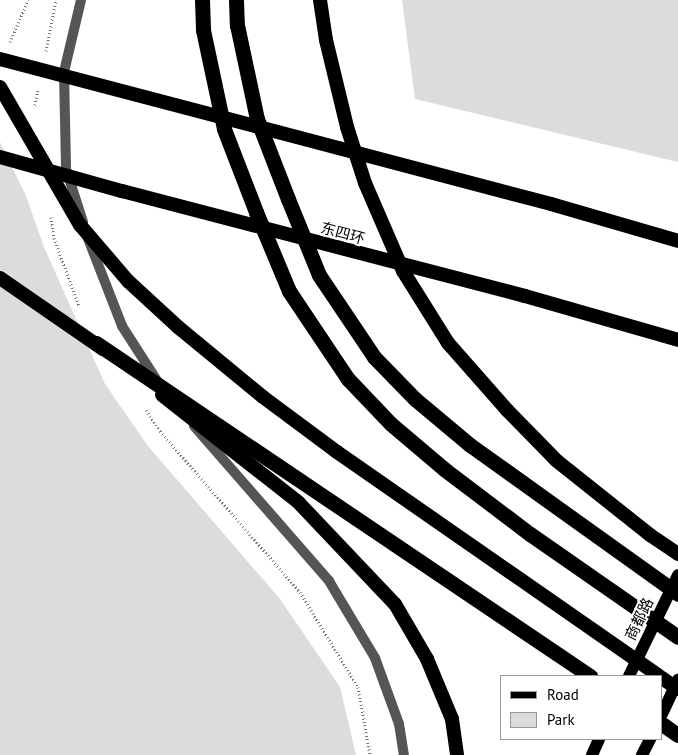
<!DOCTYPE html>
<meta charset="utf-8">
<style>
body{margin:0}
#map{position:relative;width:678px;height:755px;overflow:hidden;background:#fff;font-family:"PT Sans","Noto Sans SC",sans-serif}
div>[style]{position:absolute}
.green>*{inset:0;background:#dcdcdc}
.path>*{height:3px;margin-top:-1.5px;transform-origin:0;background:repeating-linear-gradient(90deg,#777 0 1px,transparent 0 3.5px)}
.minor>*{height:10px;margin:-5px;padding:0 5px;transform-origin:5px;border-radius:5px;background:#555}
.primary>*{height:12px;margin:-6px;padding:0 6px;transform-origin:6px;border-radius:6px;background:#000}
.trunk>*{height:14px;margin:-7px;padding:0 7px;transform-origin:7px;border-radius:7px;background:#000}
.motorway>*{height:15px;margin:-7.5px;padding:0 7.5px;transform-origin:7.5px;border-radius:7.5px;background:#000}
span{translate:-50% -50%;white-space:nowrap;text-align:center;line-height:1.15;-webkit-text-stroke:4px #fff;paint-order:stroke}
.street-label{font-size:15px;color:#000}
.legend{position:absolute;left:500px;top:675px;width:162px;height:65px;box-sizing:border-box;background:#fff;border:1px solid #999;margin:0;padding:6px 9px;list-style:none;font-size:15px;color:#000}
.legend li{display:flex;align-items:center;gap:10px;height:25px}
.legend b{width:25px;border:1px solid #999}
</style>
<div id="map">
<div class="green">
<div style="clip-path:polygon(402px 0,678px 0,678px 162px,415px 99px)"></div>
<div style="clip-path:polygon(0 142px,26px 196px,44px 247px,105px 384px,148px 446px,280px 599px,340px 687px,356px 755px,0 755px)"></div>
</div>
<div class="path">
<div style="left:10px;top:42px;width:46px;rotate:-66.8deg"></div>
<div style="left:46px;top:51px;width:52px;rotate:-78.9deg"></div>
<div style="left:35px;top:105px;width:16px;rotate:-79deg"></div>
<div style="left:51px;top:217px;width:21px;rotate:82deg"></div>
<div style="left:54px;top:238px;width:72px;rotate:69.8deg"></div>
<div style="left:146px;top:410px;width:25px;rotate:56deg"></div>
<div style="left:160px;top:431px;width:213px;rotate:49deg"></div>
<div style="left:300px;top:592px;width:111px;rotate:58.6deg"></div>
<div style="left:358px;top:687px;width:69px;rotate:80deg"></div>
</div>
<div class="minor">
<div style="left:81px;top:0;width:74px;rotate:103.3deg"></div>
<div style="left:64px;top:72px;width:97px;rotate:88.8deg"></div>
<div style="left:66px;top:169px;width:56px;rotate:72.2deg"></div>
<div style="left:87px;top:236px;width:97px;rotate:68.7deg"></div>
<div style="left:122px;top:326px;width:67px;rotate:57.3deg"></div>
<div style="left:194px;top:426px;width:206px;rotate:48.9deg"></div>
<div style="left:329px;top:581px;width:90px;rotate:59.1deg"></div>
<div style="left:375px;top:658px;width:70px;rotate:70deg"></div>
<div style="left:399px;top:724px;width:31px;rotate:81deg"></div>
</div>
<div class="primary">
<div style="left:629px;top:676px;width:112px;rotate:-64.1deg"></div>
<div style="left:662px;top:714px;width:38px;rotate:-65deg"></div>
<div style="left:592px;top:755px;width:17px;rotate:-66deg"></div>
<div style="left:642px;top:755px;width:18px;rotate:-63deg"></div>
</div>
<div class="trunk">
<div style="left:320px;top:0;width:40px;rotate:81.5deg"></div>
<div style="left:326px;top:40px;width:89px;rotate:76.4deg"></div>
<div style="left:347px;top:127px;width:59px;rotate:72.2deg"></div>
<div style="left:365px;top:183px;width:96px;rotate:66.6deg"></div>
<div style="left:403px;top:271px;width:85px;rotate:58deg"></div>
<div style="left:448px;top:343px;width:89px;rotate:48.6deg"></div>
<div style="left:507px;top:410px;width:71px;rotate:45.6deg"></div>
<div style="left:557px;top:461px;width:119px;rotate:38.5deg"></div>
<div style="left:650px;top:535px;width:34px;rotate:34deg"></div>
<div style="left:0;top:59px;width:570px;rotate:14.74deg"></div>
<div style="left:551px;top:204px;width:132px;rotate:16.2deg"></div>
<div style="left:0;top:87px;width:160px;rotate:59.9deg"></div>
<div style="left:80px;top:225px;width:74px;rotate:49.4deg"></div>
<div style="left:128px;top:281px;width:68px;rotate:42.6deg"></div>
<div style="left:178px;top:327px;width:110px;rotate:39.5deg"></div>
<div style="left:263px;top:397px;width:92px;rotate:36.6deg"></div>
<div style="left:337px;top:452px;width:392px;rotate:34.8deg"></div>
<div style="left:0;top:157px;width:127px;rotate:15.6deg"></div>
<div style="left:122px;top:191px;width:416px;rotate:14.6deg"></div>
<div style="left:525px;top:296px;width:159px;rotate:16deg"></div>
<div style="left:0;top:278px;width:125px;rotate:34.6deg"></div>
<div style="left:162px;top:395px;width:174px;rotate:38.2deg"></div>
<div style="left:299px;top:503px;width:139px;rotate:46.5deg"></div>
<div style="left:395px;top:604px;width:64px;rotate:59.8deg"></div>
<div style="left:427px;top:659px;width:65px;rotate:67.4deg"></div>
<div style="left:452px;top:719px;width:36px;rotate:82deg"></div>
<div style="left:662px;top:678px;width:19px;rotate:35deg"></div>
</div>
<div class="motorway">
<div style="left:202px;top:0;width:30px;rotate:88deg"></div>
<div style="left:203px;top:30px;width:101px;rotate:78deg"></div>
<div style="left:224px;top:129px;width:89px;rotate:68.9deg"></div>
<div style="left:256px;top:212px;width:86px;rotate:67.3deg"></div>
<div style="left:289px;top:291px;width:106px;rotate:56.2deg"></div>
<div style="left:348px;top:379px;width:62px;rotate:46.3deg"></div>
<div style="left:391px;top:424px;width:70px;rotate:40.3deg"></div>
<div style="left:444px;top:469px;width:108px;rotate:37.1deg"></div>
<div style="left:530px;top:534px;width:180px;rotate:34.8deg"></div>
<div style="left:236px;top:0;width:25px;rotate:88deg"></div>
<div style="left:237px;top:25px;width:96px;rotate:78deg"></div>
<div style="left:257px;top:119px;width:86px;rotate:68.8deg"></div>
<div style="left:288px;top:199px;width:82px;rotate:67.8deg"></div>
<div style="left:319px;top:275px;width:99px;rotate:56.1deg"></div>
<div style="left:374px;top:357px;width:59px;rotate:45.7deg"></div>
<div style="left:415px;top:399px;width:72px;rotate:39.9deg"></div>
<div style="left:470px;top:445px;width:256px;rotate:35.6deg"></div>
<div style="left:96px;top:343px;width:596px;rotate:33.98deg"></div>
<div style="left:662px;top:724px;width:19px;rotate:35deg"></div>
</div>
<div class="street-label">
<span style="left:343px;top:233px;rotate:15deg">东四环</span>
<span style="left:639px;top:619px;rotate:-64deg">商都路</span>
</div>
<ul class="legend">
<li><b style="height:6px;background:#000"></b>Road</li>
<li><b style="height:14px;background:#dcdcdc"></b>Park</li>
</ul>
</div>
